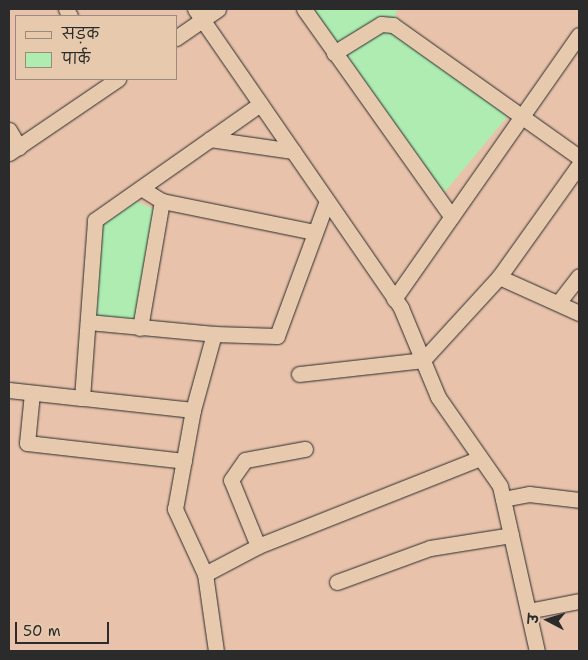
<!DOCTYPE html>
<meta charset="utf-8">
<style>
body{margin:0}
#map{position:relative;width:588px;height:660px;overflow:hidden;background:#e8c2ab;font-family:"Shantell Sans","Playpen Sans Deva",sans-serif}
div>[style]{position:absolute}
.green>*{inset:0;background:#aeecb2}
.roads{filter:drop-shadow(0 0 1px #2b2b2b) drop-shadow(0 0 1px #2b2b2b)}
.minor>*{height:15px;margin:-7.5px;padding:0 7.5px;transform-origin:7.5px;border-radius:7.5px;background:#e7caae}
span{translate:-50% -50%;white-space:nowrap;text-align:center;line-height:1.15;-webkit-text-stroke:4.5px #e7caae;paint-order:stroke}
.frame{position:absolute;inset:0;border:10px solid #2b2b2b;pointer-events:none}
.legend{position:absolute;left:15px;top:15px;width:162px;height:65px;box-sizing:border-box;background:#e7caae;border:1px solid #9c8a7a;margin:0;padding:6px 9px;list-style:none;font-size:15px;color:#2b2b2b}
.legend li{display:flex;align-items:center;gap:10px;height:25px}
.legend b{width:25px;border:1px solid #9c8a7a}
.north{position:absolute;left:523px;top:595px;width:50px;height:50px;-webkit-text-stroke:4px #e7caae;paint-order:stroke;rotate:275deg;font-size:14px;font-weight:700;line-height:20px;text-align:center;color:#2b2b2b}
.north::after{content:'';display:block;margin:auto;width:18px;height:22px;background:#2b2b2b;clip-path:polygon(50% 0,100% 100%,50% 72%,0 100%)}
.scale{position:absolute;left:15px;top:622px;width:94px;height:22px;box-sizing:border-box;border:2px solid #2b2b2b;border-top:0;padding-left:6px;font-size:15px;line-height:18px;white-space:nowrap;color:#2b2b2b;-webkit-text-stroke:4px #e7caae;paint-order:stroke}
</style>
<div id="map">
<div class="green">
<div style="clip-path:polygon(309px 9px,397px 9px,395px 16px,513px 110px,443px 194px)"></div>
<div style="clip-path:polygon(129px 198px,162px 213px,148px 327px,97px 319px,99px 229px)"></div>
</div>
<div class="roads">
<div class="minor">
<div style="left:66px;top:9px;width:8px;rotate:60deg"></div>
<div style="left:195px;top:9px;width:363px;rotate:55.4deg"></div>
<div style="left:401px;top:308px;width:96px;rotate:67.4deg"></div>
<div style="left:438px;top:397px;width:108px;rotate:55.1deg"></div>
<div style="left:500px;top:486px;width:169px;rotate:77.4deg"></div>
<div style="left:304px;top:9px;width:255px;rotate:54.6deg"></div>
<div style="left:176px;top:38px;width:51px;rotate:-34.6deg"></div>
<div style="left:334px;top:53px;width:55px;rotate:-31.7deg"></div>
<div style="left:381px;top:24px;width:12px;rotate:5deg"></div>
<div style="left:393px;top:25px;width:228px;rotate:35.4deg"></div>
<div style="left:9px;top:130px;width:20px;rotate:60deg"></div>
<div style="left:210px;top:139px;width:84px;rotate:8.2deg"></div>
<div style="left:9px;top:153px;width:132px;rotate:-34.2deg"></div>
<div style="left:141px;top:188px;width:25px;rotate:32deg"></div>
<div style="left:162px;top:201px;width:156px;rotate:11.5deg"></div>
<div style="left:499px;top:277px;width:88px;rotate:24.2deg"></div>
<div style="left:394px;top:299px;width:322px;rotate:-55deg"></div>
<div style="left:558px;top:303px;width:34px;rotate:-52deg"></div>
<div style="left:88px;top:322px;width:127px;rotate:5.4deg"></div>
<div style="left:140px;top:328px;width:129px;rotate:-80.2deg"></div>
<div style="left:299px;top:374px;width:125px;rotate:-6.4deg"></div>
<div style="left:423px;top:360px;width:113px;rotate:-47.5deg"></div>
<div style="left:499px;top:277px;width:138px;rotate:-54.5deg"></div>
<div style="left:9px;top:390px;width:73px;rotate:6.3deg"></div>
<div style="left:32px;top:393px;width:50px;rotate:95.7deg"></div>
<div style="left:27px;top:443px;width:158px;rotate:6.5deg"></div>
<div style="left:193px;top:410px;width:112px;rotate:-173.8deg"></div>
<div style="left:82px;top:398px;width:178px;rotate:-85.8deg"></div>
<div style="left:95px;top:220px;width:202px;rotate:-35.1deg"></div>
<div style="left:503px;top:499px;width:26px;rotate:-11deg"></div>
<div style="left:529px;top:494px;width:50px;rotate:6.8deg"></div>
<div style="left:258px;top:546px;width:71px;rotate:-112.2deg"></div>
<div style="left:231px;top:480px;width:24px;rotate:-55deg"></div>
<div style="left:245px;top:460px;width:61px;rotate:-10.4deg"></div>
<div style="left:205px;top:574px;width:60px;rotate:-27.8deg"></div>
<div style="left:258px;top:546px;width:239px;rotate:-21.6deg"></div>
<div style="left:337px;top:582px;width:99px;rotate:-20.1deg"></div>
<div style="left:430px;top:548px;width:82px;rotate:-9.1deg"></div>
<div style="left:528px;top:611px;width:52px;rotate:-11.1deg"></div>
<div style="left:216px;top:651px;width:78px;rotate:-98.1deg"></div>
<div style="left:205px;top:574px;width:72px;rotate:-114.8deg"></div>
<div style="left:175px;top:509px;width:101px;rotate:-79.7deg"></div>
<div style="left:193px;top:410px;width:79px;rotate:-74.6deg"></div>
<div style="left:214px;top:334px;width:63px;rotate:1.8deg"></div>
<div style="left:277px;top:336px;width:144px;rotate:-69.7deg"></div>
</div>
</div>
<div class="frame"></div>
<ul class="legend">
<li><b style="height:6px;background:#e7caae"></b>सड़क</li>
<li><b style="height:14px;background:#aeecb2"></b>पार्क</li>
</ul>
<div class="north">उ</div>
<div class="scale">50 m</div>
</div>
